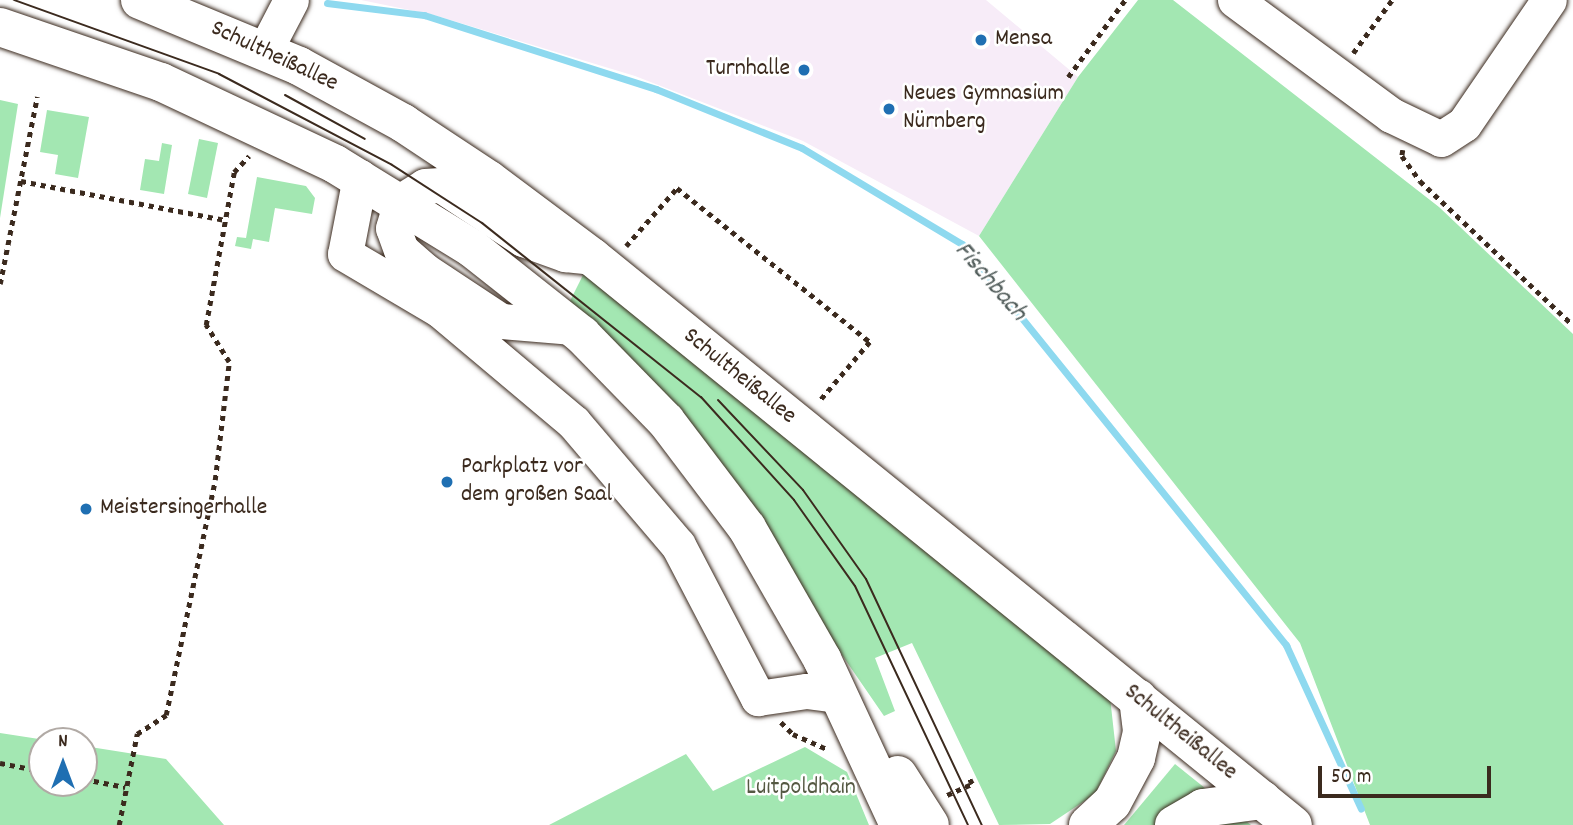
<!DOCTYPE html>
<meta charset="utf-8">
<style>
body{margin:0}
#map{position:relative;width:1573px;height:825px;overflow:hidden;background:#fff;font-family:Dekko,sans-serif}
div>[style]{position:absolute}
.built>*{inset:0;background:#f7ecf8}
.green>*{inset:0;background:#a3e7b2}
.stream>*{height:7px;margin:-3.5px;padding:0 3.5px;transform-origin:3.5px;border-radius:3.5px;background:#8ed9ef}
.path>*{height:4.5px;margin-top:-2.25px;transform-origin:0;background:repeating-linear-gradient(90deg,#3b2a1e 0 5px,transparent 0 10px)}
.roads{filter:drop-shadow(0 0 2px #3b2a1e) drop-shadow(0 0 2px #3b2a1e)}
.minor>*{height:35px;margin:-17.5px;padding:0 17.5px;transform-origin:17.5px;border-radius:17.5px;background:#fff}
.major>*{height:38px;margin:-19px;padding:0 19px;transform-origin:19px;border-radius:19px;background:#fff}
.tram>*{height:2px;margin:-1px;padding:0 1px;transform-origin:1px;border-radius:1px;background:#3b2a1e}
.dots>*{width:19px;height:19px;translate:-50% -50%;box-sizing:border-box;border:4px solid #fff;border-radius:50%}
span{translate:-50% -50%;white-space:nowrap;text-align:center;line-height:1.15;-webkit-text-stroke:5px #fff;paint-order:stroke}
.poi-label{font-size:24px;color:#3b2a1e}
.left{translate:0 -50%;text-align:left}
.right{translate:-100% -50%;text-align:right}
.street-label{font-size:24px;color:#3b2a1e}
.park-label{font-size:24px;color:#555943}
.water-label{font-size:26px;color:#545f5d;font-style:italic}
.north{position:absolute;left:28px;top:727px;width:70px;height:70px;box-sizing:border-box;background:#fff;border:2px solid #b1aaa5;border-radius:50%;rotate:0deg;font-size:19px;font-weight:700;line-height:28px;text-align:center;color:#3b2a1e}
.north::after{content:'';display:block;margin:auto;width:24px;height:32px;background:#1f6fb2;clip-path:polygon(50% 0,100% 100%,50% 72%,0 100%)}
.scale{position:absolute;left:1318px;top:766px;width:173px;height:32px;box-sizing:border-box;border:4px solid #3b2a1e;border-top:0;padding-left:9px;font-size:21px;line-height:24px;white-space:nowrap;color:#3b2a1e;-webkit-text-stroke:5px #fff;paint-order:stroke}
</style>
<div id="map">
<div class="built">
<div style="clip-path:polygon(361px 0,986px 0,1078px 77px,979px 236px,803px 141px,635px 76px,434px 15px)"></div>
</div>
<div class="green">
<div style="clip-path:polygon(1138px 0,1173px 0,1439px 207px,1573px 334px,1573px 825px,1370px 825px,1300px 643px,979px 236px,1078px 77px)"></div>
<div style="clip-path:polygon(0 100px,18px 104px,0 218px)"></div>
<div style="clip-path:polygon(47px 110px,89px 117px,78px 178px,55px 174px,58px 155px,40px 152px)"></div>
<div style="clip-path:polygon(199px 139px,218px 143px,207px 198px,188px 194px)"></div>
<div style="clip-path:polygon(162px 143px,172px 145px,164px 194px,140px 190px,145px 159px,159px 161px)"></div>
<div style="clip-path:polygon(257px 177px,306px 186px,315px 198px,312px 214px,275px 208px,269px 242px,253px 239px,251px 249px,235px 246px,237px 237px,246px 238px)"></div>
<div style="clip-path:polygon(585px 271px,1110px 697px,1116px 751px,1095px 794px,1050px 824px,999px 825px,912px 643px,875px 658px,895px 711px,884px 716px,692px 437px,567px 307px)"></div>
<div style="clip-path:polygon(0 733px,52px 741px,42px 741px,42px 783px,84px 783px,84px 746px,166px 759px,224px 825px,0 825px)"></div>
<div style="clip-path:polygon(805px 747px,847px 772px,869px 825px,549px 825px,686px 754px,713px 791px)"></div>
<div style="clip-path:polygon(1175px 764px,1251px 825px,1124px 825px)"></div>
</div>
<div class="stream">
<div style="left:327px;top:3px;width:98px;rotate:7.1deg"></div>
<div style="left:424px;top:15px;width:244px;rotate:17.7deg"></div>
<div style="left:656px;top:89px;width:157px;rotate:22deg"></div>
<div style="left:802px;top:148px;width:187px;rotate:31deg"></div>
<div style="left:962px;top:244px;width:516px;rotate:51.06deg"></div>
<div style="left:1286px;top:645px;width:180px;rotate:65.4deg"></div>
</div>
<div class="path">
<div style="left:1353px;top:53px;width:66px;rotate:-53.7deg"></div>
<div style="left:1068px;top:77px;width:96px;rotate:-53.5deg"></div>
<div style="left:1403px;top:150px;width:6px;rotate:99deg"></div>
<div style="left:1402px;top:156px;width:31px;rotate:54deg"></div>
<div style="left:1420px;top:181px;width:210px;rotate:43.3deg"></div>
<div style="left:21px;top:181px;width:208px;rotate:10.8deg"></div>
<div style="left:626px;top:246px;width:77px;rotate:-48.7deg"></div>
<div style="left:677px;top:188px;width:247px;rotate:38.6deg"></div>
<div style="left:870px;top:342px;width:79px;rotate:130.4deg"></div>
<div style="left:0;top:284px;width:191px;rotate:-78.8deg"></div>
<div style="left:781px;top:722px;width:17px;rotate:45deg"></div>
<div style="left:793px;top:734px;width:39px;rotate:24deg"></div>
<div style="left:0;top:763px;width:43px;rotate:10.8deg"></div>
<div style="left:84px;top:779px;width:42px;rotate:11deg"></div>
<div style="left:947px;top:795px;width:27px;rotate:-24deg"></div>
<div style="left:972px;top:784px;width:9px;rotate:-117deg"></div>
<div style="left:119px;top:825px;width:93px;rotate:-78.8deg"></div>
<div style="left:137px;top:734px;width:35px;rotate:-33deg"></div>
<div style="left:166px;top:715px;width:240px;rotate:-78.2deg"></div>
<div style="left:215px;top:480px;width:119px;rotate:-83.2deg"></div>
<div style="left:229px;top:362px;width:44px;rotate:-121.9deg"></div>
<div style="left:206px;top:325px;width:156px;rotate:-79.6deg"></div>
<div style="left:234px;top:172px;width:22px;rotate:-47deg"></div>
</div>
<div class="roads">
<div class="minor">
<div style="left:1235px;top:0;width:194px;rotate:36.4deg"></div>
<div style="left:1391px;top:115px;width:55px;rotate:25.6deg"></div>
<div style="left:1441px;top:139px;width:27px;rotate:-33deg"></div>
<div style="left:1464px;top:124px;width:150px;rotate:-55.6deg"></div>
<div style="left:265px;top:50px;width:56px;rotate:-62.5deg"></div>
<div style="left:360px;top:177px;width:78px;rotate:101deg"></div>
<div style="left:345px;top:254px;width:110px;rotate:30.5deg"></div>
<div style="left:440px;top:310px;width:175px;rotate:40.1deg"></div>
<div style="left:574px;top:423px;width:160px;rotate:49.6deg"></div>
<div style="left:678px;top:545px;width:173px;rotate:62.4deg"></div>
<div style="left:758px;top:698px;width:49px;rotate:-8.3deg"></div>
<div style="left:806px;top:691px;width:33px;rotate:7deg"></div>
<div style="left:573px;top:327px;width:72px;rotate:-175.2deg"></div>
<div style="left:501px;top:321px;width:92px;rotate:-146.5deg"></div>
<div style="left:424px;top:270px;width:30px;rotate:-139deg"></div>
<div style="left:401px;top:250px;width:23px;rotate:-110deg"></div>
<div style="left:393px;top:228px;width:28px;rotate:-73deg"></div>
<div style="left:401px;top:201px;width:28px;rotate:-32deg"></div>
<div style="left:425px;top:186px;width:16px;rotate:-4deg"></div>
<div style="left:441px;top:185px;width:98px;rotate:33.4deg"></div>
<div style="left:523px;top:239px;width:45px;rotate:19.7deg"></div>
<div style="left:565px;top:254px;width:27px;rotate:6deg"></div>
</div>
<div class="major">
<div style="left:140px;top:0;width:172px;rotate:22.5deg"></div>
<div style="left:299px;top:66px;width:119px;rotate:28.7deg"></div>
<div style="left:403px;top:123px;width:103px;rotate:33.5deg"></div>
<div style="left:489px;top:180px;width:129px;rotate:36.8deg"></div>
<div style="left:592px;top:257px;width:902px;rotate:39.02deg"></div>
<div style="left:0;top:27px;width:170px;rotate:18.9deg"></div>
<div style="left:161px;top:82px;width:192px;rotate:25.2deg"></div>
<div style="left:335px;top:164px;width:162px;rotate:31.6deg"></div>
<div style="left:473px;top:249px;width:139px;rotate:38.3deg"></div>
<div style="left:582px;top:335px;width:120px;rotate:45.7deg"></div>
<div style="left:666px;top:421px;width:134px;rotate:52.9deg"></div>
<div style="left:747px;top:528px;width:151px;rotate:60.2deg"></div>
<div style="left:822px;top:659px;width:183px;rotate:65.1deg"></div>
<div style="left:898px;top:775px;width:59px;rotate:57.4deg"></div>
<div style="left:1088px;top:825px;width:33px;rotate:-43deg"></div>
<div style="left:1112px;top:803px;width:51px;rotate:-61.9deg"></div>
<div style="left:1136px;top:758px;width:28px;rotate:-77deg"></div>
<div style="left:1142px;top:731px;width:33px;rotate:-97deg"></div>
<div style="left:1174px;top:825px;width:34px;rotate:-30deg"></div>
<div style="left:1203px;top:808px;width:60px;rotate:-7.7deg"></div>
</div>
</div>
<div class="tram">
<div style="left:14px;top:0;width:218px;rotate:19.8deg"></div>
<div style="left:219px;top:74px;width:195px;rotate:27.7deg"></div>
<div style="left:392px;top:165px;width:107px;rotate:32.8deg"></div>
<div style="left:482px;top:223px;width:280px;rotate:38.5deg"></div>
<div style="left:701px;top:397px;width:139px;rotate:47.9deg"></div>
<div style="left:794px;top:500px;width:105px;rotate:54.7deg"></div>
<div style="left:855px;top:586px;width:264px;rotate:64.7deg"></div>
<div style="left:285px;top:95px;width:91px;rotate:28.8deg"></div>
<div style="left:718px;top:400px;width:124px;rotate:46.6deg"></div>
<div style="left:803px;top:490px;width:109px;rotate:54.7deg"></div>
<div style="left:866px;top:579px;width:272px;rotate:64.8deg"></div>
</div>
<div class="dots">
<div style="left:981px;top:40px;background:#1f6fb2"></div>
<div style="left:804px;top:70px;background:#1f6fb2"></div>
<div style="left:889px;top:109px;background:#1f6fb2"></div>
<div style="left:447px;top:482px;background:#1f6fb2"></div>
<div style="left:86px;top:509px;background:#1f6fb2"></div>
</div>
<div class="poi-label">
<span class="left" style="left:995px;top:40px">Mensa</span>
<span class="right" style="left:790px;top:70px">Turnhalle</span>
<span class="left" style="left:903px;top:109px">Neues Gymnasium<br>Nürnberg</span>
<span class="left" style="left:461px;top:482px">Parkplatz vor<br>dem großen Saal</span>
<span class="left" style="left:100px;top:509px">Meistersingerhalle</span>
</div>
<div class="street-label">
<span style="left:274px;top:57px;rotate:25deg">Schultheißallee</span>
<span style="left:739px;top:377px;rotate:39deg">Schultheißallee</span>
<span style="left:1180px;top:733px;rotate:39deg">Schultheißallee</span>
</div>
<div class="park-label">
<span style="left:801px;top:789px">Luitpoldhain</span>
</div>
<div class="water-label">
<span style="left:990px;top:282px;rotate:49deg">Fischbach</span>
</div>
<div class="north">N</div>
<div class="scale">50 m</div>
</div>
